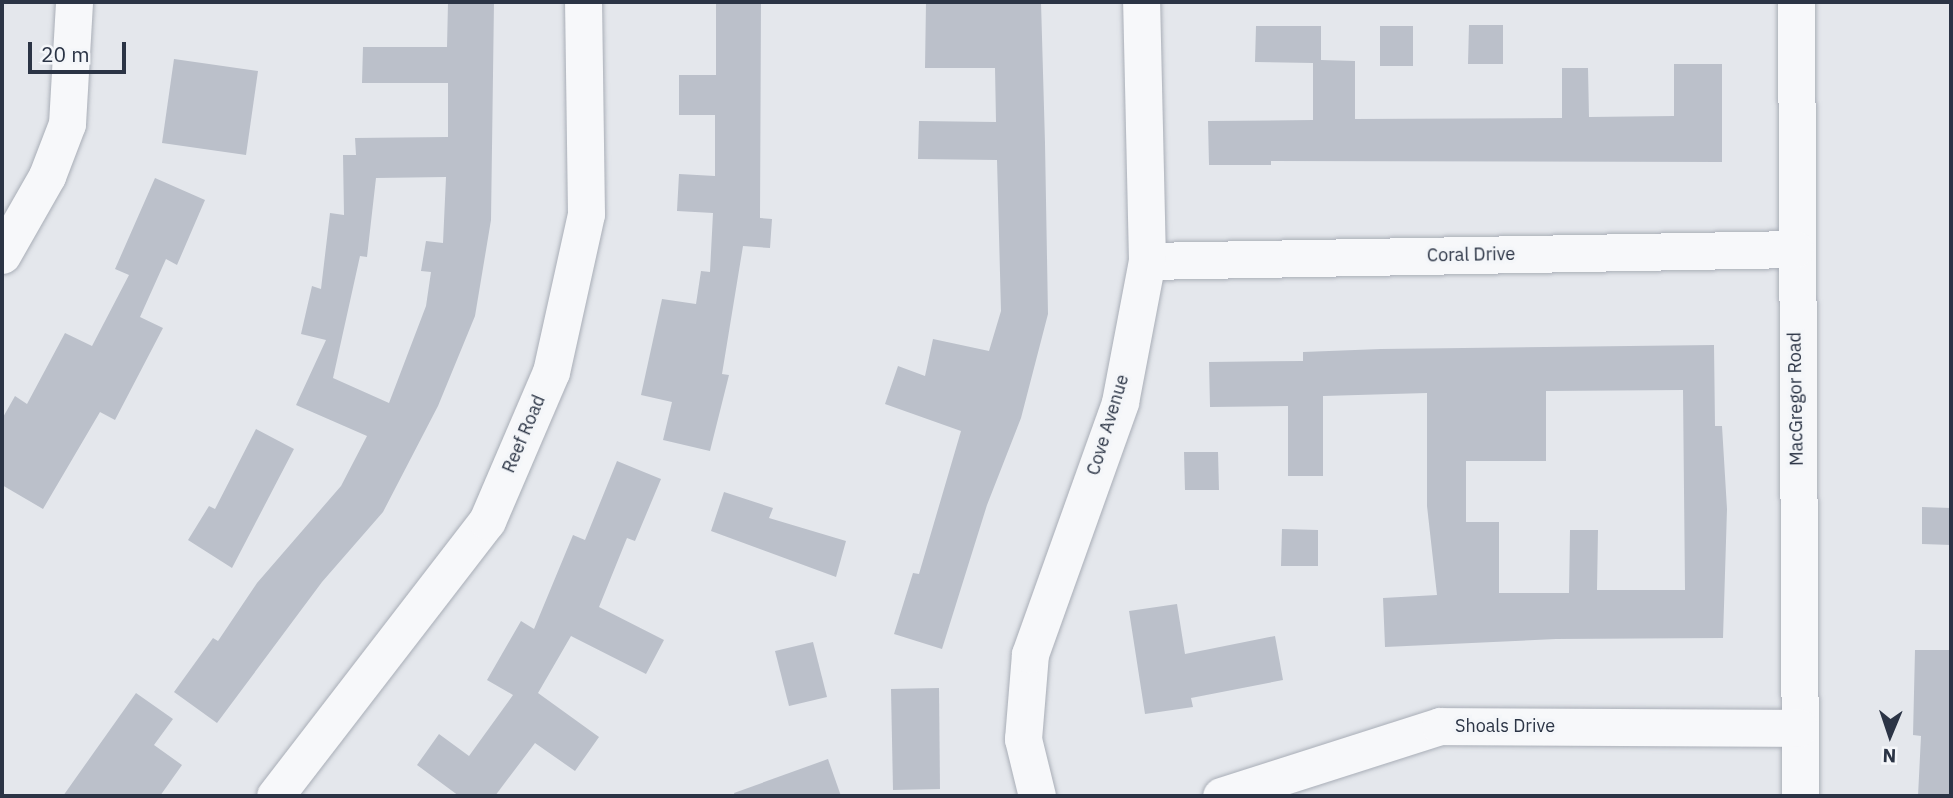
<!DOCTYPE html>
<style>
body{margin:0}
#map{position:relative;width:1953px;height:798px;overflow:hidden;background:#e4e7ec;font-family:"IBM Plex Sans",sans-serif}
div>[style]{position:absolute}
.building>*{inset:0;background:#bbc0ca}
.roads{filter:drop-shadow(0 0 2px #a9aeb7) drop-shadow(0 0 2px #a9aeb7)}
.minor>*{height:37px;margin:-18.5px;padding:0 18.5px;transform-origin:18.5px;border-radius:18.5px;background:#f7f8fa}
span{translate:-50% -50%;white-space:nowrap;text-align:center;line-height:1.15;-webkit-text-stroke:7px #f4f6f9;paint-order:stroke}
.street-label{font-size:18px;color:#2b3445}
.frame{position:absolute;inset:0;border:4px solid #2b3445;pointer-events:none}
.north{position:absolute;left:1855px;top:700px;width:70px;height:70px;-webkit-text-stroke:5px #f4f6f9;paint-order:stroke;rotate:182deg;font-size:19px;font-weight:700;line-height:28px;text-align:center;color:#2b3445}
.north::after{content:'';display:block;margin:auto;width:24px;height:32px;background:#2b3445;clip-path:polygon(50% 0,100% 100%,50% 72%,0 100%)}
.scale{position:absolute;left:28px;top:42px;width:98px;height:32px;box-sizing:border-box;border:4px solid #2b3445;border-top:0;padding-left:9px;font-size:21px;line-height:24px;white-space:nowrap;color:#2b3445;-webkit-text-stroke:5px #f4f6f9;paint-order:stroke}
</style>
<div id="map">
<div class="building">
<div style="clip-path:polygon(evenodd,448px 2px,494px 2px,491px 220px,475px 316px,438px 406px,383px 512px,322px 582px,217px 723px,174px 692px,213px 638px,218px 641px,257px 583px,341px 486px,367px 436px,296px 405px,326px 340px,301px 334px,312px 286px,321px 289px,330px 213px,344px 215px,343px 155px,356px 155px,355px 138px,448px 137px,448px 83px,362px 83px,363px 47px,447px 47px,448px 2px,446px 177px,443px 243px,426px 241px,421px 271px,431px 272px,426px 306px,389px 403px,333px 378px,360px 256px,367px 257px,376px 178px,446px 177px)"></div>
<div style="clip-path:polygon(716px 2px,761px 2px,760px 218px,772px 219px,770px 248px,743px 246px,722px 374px,729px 375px,710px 451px,663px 440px,672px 402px,641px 395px,662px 299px,696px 304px,701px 271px,710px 272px,713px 213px,677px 211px,679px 174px,715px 176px,715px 115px,679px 115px,679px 75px,716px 75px)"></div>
<div style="clip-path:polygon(926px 2px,1041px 2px,1045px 143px,1048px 314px,1021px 418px,987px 505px,942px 649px,894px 634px,913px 573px,919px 574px,961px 431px,885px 404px,898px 366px,925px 376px,933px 339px,989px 351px,1001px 311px,997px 160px,918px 159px,919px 121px,996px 122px,995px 68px,925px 68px)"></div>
<div style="clip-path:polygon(1469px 25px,1503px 25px,1503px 64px,1468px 64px)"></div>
<div style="clip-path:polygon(1256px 26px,1321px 26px,1321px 60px,1355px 61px,1355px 119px,1562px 118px,1562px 68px,1588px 68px,1589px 117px,1674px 116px,1674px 64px,1722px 64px,1722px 162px,1271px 161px,1271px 165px,1209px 165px,1208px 121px,1313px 120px,1313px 63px,1255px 62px)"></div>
<div style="clip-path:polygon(1380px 26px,1413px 26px,1413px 66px,1380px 66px)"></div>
<div style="clip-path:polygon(174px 59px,258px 71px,246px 155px,162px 143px)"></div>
<div style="clip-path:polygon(155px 178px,205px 200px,177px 265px,166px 259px,140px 317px,163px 328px,115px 420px,100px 412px,43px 509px,2px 485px,2px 419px,15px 396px,27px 404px,65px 333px,92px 346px,129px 275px,115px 269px)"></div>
<div style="clip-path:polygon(evenodd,1714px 345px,1715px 426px,1722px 426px,1727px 509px,1723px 638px,1556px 639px,1385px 647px,1383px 598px,1437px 595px,1427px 506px,1427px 393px,1323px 396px,1323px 476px,1288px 476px,1288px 406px,1210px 407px,1209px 362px,1303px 361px,1303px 352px,1381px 349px,1714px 345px,1683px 390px,1685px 590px,1597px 590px,1598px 530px,1570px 530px,1569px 593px,1499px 593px,1499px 522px,1466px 522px,1466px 461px,1546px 461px,1546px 391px,1683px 390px)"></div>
<div style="clip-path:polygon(256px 429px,294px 449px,232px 568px,188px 540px,209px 506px,215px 509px)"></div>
<div style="clip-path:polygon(1184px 452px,1218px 452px,1219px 490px,1185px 490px)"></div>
<div style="clip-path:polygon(617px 461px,661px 479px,635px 541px,627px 538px,599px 607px,664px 640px,646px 674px,571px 636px,538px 693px,599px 737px,575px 771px,535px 743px,495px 796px,459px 796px,417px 765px,439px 734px,469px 756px,513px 695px,487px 680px,521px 621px,534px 629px,573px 535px,585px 540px)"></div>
<div style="clip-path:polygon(724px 492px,773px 508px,769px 518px,846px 541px,836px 577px,711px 531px)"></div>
<div style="clip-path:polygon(1922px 507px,1951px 508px,1951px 545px,1922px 544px)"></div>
<div style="clip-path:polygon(1282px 529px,1318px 530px,1318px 566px,1281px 566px)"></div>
<div style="clip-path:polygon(1177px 604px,1185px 654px,1275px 636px,1283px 680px,1191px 698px,1193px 707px,1145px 714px,1129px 611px)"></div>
<div style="clip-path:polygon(813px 642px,827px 697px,789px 706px,775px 651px)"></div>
<div style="clip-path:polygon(1915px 650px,1951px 650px,1951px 796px,1918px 796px,1921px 736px,1913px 735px)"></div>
<div style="clip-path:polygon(939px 688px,940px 789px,893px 790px,891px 689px)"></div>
<div style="clip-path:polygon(136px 693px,173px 719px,154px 745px,182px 765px,160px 796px,63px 796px)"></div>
<div style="clip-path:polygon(828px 759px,841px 796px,735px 796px,734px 793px)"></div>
</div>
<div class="roads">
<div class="minor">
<div style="left:1796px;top:2px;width:794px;rotate:89.71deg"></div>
<div style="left:2px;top:255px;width:91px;rotate:-60.3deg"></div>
<div style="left:47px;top:176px;width:56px;rotate:-69deg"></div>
<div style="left:67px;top:124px;width:122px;rotate:-86.7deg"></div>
<div style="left:1147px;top:261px;width:648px;rotate:-1.06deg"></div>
<div style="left:275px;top:796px;width:347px;rotate:-52.4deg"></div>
<div style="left:487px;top:521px;width:162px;rotate:-66.8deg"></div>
<div style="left:551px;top:372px;width:162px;rotate:-77.5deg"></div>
<div style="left:586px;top:214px;width:212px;rotate:-90.8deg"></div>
<div style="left:1037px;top:796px;width:59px;rotate:-103.8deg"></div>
<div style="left:1023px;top:739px;width:85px;rotate:-85.3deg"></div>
<div style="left:1030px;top:654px;width:268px;rotate:-70.3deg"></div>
<div style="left:1120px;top:402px;width:144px;rotate:-79.2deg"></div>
<div style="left:1147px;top:261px;width:259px;rotate:-91.3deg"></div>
<div style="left:1221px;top:796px;width:230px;rotate:-17.7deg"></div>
<div style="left:1440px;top:726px;width:359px;rotate:0.3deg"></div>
</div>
</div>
<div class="street-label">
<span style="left:1471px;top:255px;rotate:-1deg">Coral Drive</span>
<span style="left:1796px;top:399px;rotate:-91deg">MacGregor Road</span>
<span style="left:1108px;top:425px;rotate:-73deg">Cove Avenue</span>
<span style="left:524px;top:434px;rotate:-67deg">Reef Road</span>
<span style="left:1505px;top:726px">Shoals Drive</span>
</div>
<div class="frame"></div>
<div class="north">N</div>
<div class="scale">20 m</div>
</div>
